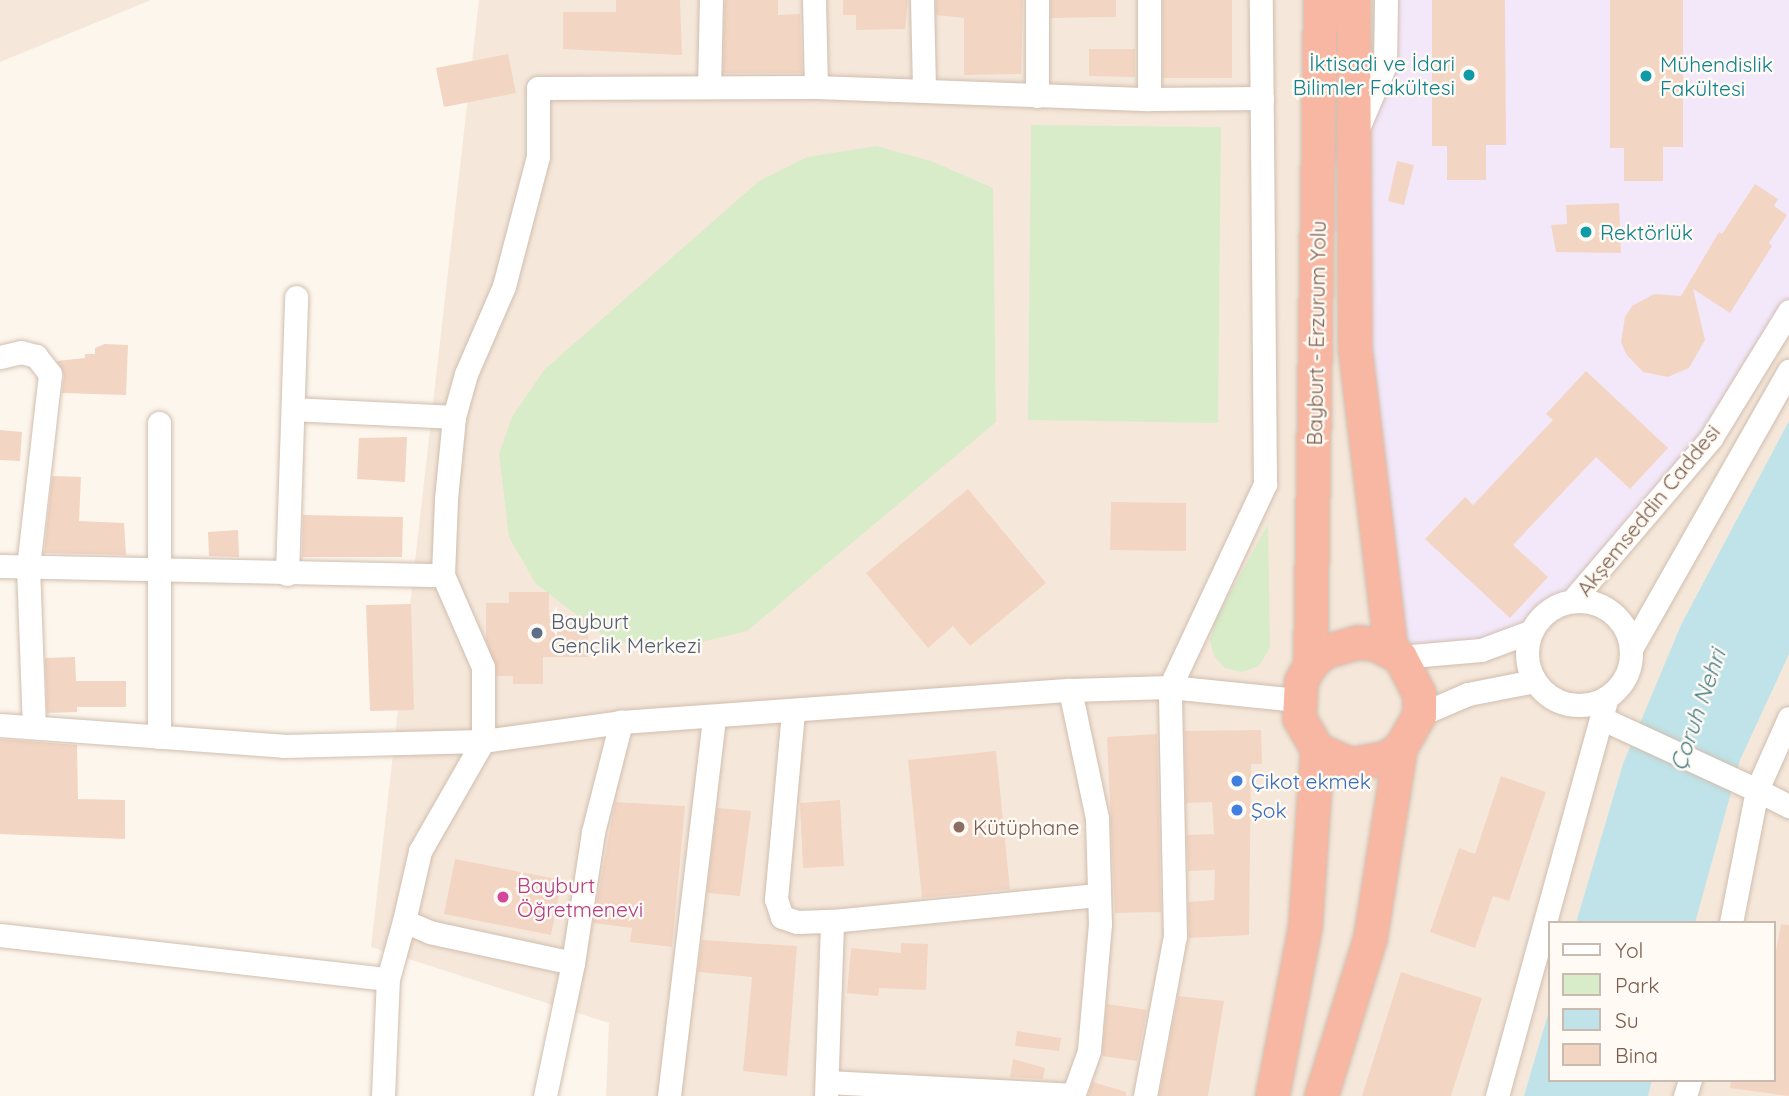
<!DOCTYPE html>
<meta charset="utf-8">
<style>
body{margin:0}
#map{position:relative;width:1789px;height:1096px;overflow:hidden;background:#fdf6ec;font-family:Quicksand,sans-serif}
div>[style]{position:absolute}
.residential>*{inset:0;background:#f5e8da}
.education>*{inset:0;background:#f3e8fa}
.green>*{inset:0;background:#d8ecc9}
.water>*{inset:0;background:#bfe3e8}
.building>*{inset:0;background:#f3d5c3}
.roads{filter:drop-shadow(0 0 2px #d1beb0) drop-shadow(0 0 2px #d1beb0)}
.minor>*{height:23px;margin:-11.5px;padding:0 11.5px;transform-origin:11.5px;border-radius:11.5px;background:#fff}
.minor>.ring{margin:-11.5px;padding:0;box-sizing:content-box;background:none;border:23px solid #fff;border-radius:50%}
.highway>*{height:33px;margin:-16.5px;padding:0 16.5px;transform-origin:16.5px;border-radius:16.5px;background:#f7b7a3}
.dots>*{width:19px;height:19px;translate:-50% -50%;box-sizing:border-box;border:4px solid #fffaf3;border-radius:50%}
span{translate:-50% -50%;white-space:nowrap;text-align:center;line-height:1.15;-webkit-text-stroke:5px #fffaf3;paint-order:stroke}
.culture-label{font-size:21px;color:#0d838f}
.right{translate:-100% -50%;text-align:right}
.left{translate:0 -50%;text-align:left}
.street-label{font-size:21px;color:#7a5c4d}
.service-label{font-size:21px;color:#4e5e75}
.shop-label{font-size:21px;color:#366cbe}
.education-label{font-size:21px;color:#785e54}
.hotel-label{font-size:21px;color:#b23c85}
.water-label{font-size:23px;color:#437c86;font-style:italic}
.legend{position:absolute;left:1548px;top:921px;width:228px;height:161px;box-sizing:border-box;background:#fffaf3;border:2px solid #cabbb1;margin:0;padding:9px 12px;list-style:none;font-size:21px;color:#7a5c4d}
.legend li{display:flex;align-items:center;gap:14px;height:35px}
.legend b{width:35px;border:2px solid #cabbb1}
</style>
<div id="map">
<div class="residential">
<div style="clip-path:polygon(0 0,151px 0,0 62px)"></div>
<div style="clip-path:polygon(evenodd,479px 0,1789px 0,1789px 1096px,606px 1096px,609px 1023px,371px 947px,479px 0,1549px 923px,1773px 923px,1773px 1080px,1549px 1080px,1549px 923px)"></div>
</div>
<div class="education">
<div style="clip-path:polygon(1386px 0,1789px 0,1789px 311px,1711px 438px,1572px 601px,1542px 616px,1532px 631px,1400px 657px,1352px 140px,1385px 65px)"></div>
</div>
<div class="green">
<div style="clip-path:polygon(1031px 125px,1221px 127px,1218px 423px,1028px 420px)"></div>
<div style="clip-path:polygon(876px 146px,931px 161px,993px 188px,996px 422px,747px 631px,659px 652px,607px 638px,536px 584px,509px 537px,499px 454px,512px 417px,544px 370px,759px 181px,807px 157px)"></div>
<div style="clip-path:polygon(1268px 524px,1270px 648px,1259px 666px,1242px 672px,1225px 668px,1214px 656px,1210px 640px,1216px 619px)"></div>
</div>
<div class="water">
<div style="clip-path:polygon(1789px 421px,1789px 654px,1740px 760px,1695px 923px,1576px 923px,1623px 764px,1681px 625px)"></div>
<div style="clip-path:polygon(1549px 1011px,1549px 1080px,1652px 1080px,1648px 1096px,1524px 1096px)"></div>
</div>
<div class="building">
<div style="clip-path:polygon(616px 0,680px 0,682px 55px,563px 49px,563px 12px,616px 12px)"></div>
<div style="clip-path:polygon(725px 0,778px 0,778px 15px,800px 14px,802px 73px,723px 73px)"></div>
<div style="clip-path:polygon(843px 0,908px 0,905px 29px,856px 30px,856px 15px,843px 15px)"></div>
<div style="clip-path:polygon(936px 0,1023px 0,1021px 74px,964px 75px,964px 18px,936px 15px)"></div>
<div style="clip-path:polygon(1051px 0,1116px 0,1116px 17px,1051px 18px)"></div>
<div style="clip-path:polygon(1163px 0,1232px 0,1232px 78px,1163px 78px)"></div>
<div style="clip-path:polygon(1432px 0,1505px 0,1506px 145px,1486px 145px,1486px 180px,1447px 180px,1447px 146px,1432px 146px)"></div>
<div style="clip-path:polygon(1610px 0,1683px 0,1683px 147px,1663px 147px,1663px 181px,1624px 181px,1624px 148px,1610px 148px)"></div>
<div style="clip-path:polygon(1089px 49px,1135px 49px,1135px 77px,1089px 76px)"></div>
<div style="clip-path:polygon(508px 54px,516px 93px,444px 107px,436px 68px)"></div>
<div style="clip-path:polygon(1397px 161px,1414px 165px,1404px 205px,1388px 201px)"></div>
<div style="clip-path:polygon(1755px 184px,1778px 199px,1774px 206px,1787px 215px,1769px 243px,1772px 246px,1730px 313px,1693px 289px,1705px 340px,1689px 368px,1668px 377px,1643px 372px,1626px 354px,1621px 342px,1625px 317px,1632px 306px,1654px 294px,1681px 296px,1719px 232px,1722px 234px)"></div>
<div style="clip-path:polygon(1619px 203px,1621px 253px,1556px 252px,1551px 225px,1567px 224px,1566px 205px)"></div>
<div style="clip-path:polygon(105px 344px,128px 345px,126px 395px,62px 393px,64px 375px,57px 361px,85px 358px,85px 354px,95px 354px,95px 348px)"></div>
<div style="clip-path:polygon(1586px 371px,1668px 448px,1630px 489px,1596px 457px,1513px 545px,1548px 577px,1510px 618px,1425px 539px,1465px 497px,1473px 505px,1553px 420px,1546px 414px)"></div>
<div style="clip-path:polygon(0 430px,22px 432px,20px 461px,0 460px)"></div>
<div style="clip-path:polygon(407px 437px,405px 482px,357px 479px,359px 438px)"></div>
<div style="clip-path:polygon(52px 476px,81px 477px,79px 521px,124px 523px,126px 555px,44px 553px)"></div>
<div style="clip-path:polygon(968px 489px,1046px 583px,970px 646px,953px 626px,928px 648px,866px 573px)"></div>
<div style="clip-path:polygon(1111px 502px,1186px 503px,1186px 551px,1110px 550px)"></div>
<div style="clip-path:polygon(303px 515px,403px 517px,402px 557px,302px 557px)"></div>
<div style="clip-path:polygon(238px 530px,239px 557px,209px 556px,208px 532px)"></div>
<div style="clip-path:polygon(509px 592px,549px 592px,549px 616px,588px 616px,588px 657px,543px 657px,543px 684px,513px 684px,513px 676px,497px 676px,486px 639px,486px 603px,509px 603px)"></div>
<div style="clip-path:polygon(411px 604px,414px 710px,370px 711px,366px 605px)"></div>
<div style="clip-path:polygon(75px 657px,76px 681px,126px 681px,126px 707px,77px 707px,77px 712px,47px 713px,45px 658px)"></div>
<div style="clip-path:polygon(1261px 730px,1262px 764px,1251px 764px,1249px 935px,1189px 938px,1188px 902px,1214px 900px,1215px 870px,1188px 871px,1187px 835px,1214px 834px,1212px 802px,1186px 803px,1185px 731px)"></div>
<div style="clip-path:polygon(1157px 734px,1161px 912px,1115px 913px,1107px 737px)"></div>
<div style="clip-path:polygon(0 739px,77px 745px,78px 799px,125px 800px,125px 839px,0 834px)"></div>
<div style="clip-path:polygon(996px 751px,1010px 889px,922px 898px,908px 760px)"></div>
<div style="clip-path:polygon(1501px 776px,1546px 792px,1509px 901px,1493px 896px,1475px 948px,1430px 932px,1459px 848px,1475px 854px)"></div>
<div style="clip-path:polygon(840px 800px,844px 866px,803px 868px,800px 803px)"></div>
<div style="clip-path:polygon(615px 802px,685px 806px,672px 947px,630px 942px,632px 928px,593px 923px)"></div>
<div style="clip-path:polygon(717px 808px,751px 811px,740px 896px,707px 893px)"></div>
<div style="clip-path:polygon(455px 859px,562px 880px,551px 935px,444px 914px)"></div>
<div style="clip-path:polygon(1781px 924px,1789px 925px,1789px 1096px,1730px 1088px,1731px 1080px,1773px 1080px,1773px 967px)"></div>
<div style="clip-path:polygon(702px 940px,797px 946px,787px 1076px,743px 1071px,752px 977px,698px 972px)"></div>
<div style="clip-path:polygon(901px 943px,928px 944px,926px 990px,879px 988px,878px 996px,847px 993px,851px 948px,901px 953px)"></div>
<div style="clip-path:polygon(1401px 972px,1482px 998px,1451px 1096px,1362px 1096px)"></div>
<div style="clip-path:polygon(1178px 996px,1224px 1001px,1208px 1096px,1159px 1096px)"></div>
<div style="clip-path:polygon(1107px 1004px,1147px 1010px,1137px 1061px,1102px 1056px)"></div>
<div style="clip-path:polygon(1017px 1031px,1061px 1038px,1059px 1051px,1015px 1046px)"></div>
<div style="clip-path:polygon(1013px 1059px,1045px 1068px,1043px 1079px,1010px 1077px)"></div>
<div style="clip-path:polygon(1093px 1082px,1126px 1092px,1126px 1096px,1088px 1096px)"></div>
</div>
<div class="roads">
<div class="minor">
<div style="left:814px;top:0;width:87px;rotate:88.7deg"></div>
<div style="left:922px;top:0;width:91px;rotate:88.7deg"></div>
<div style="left:1037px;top:0;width:96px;rotate:90deg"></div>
<div style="left:709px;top:87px;width:87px;rotate:-88.7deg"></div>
<div style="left:1149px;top:99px;width:99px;rotate:-90deg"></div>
<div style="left:1358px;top:128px;width:69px;rotate:-66.8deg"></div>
<div style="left:1385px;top:65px;width:65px;rotate:-89.1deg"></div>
<div style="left:0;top:357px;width:22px;rotate:-13deg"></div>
<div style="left:21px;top:352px;width:16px;rotate:15deg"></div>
<div style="left:36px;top:356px;width:23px;rotate:52deg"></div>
<div style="left:50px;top:374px;width:193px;rotate:96.5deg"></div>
<div style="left:28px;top:566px;width:161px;rotate:87.9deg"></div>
<div style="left:293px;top:409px;width:161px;rotate:2.8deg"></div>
<div style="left:0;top:566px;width:443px;rotate:1.2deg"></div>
<div style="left:287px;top:574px;width:277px;rotate:-88.1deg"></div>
<div class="ring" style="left:1527px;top:601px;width:81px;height:81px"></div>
<div style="left:1572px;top:601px;width:214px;rotate:-49.5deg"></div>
<div style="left:1711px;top:438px;width:149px;rotate:-58.4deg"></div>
<div style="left:1632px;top:647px;width:318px;rotate:-60.4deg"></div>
<div style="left:1400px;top:657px;width:81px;rotate:-4.9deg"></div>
<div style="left:1481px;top:650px;width:54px;rotate:-20.4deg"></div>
<div style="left:1070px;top:690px;width:131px;rotate:78.1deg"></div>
<div style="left:1097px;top:818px;width:106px;rotate:88.4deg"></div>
<div style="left:1100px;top:924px;width:127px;rotate:95deg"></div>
<div style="left:1089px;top:1051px;width:48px;rotate:109.6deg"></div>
<div style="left:793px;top:712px;width:188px;rotate:95.2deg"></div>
<div style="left:776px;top:899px;width:19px;rotate:72deg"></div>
<div style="left:782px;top:917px;width:16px;rotate:18deg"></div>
<div style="left:797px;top:922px;width:35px;rotate:-2deg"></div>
<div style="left:832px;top:921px;width:265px;rotate:-5.6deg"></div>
<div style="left:1419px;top:715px;width:53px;rotate:-23.2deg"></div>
<div style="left:1468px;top:694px;width:67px;rotate:-11.1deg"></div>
<div style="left:1789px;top:718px;width:79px;rotate:114deg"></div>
<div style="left:1757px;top:790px;width:36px;rotate:27deg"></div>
<div style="left:1603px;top:719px;width:170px;rotate:24.8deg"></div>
<div style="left:1757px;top:790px;width:136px;rotate:101.1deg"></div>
<div style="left:0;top:725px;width:284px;rotate:4.2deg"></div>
<div style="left:283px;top:746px;width:200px;rotate:-1.4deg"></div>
<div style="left:483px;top:741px;width:139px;rotate:-7.8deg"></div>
<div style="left:621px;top:722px;width:450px;rotate:-4.1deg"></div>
<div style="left:1070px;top:690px;width:100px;rotate:-1.7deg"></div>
<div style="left:1170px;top:687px;width:128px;rotate:5.8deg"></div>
<div style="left:159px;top:737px;width:314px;rotate:-90deg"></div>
<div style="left:0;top:935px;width:390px;rotate:6.5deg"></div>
<div style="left:573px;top:963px;width:146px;rotate:-167.8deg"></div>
<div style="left:430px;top:932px;width:28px;rotate:-157deg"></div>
<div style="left:404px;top:921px;width:72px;rotate:-77.1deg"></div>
<div style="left:420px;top:851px;width:127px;rotate:-60.2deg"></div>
<div style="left:483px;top:741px;width:74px;rotate:-90deg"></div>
<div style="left:483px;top:667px;width:100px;rotate:-113.5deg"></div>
<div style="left:443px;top:575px;width:76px;rotate:-87.7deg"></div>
<div style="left:446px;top:499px;width:82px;rotate:-84.4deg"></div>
<div style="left:454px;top:417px;width:45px;rotate:-74.4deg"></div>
<div style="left:466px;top:374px;width:96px;rotate:-66.6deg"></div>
<div style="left:504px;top:286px;width:134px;rotate:-75.3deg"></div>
<div style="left:538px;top:156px;width:68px;rotate:-90deg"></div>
<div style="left:538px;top:88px;width:278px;rotate:-0.2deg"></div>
<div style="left:816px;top:87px;width:333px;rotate:2.1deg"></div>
<div style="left:1149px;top:99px;width:113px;rotate:-0.5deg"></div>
<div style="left:829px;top:1082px;width:244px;rotate:3deg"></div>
<div style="left:383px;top:1096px;width:117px;rotate:-87.6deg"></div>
<div style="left:388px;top:979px;width:60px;rotate:-74.6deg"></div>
<div style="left:545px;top:1096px;width:136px;rotate:-78.1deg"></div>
<div style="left:573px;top:963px;width:133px;rotate:-81.3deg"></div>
<div style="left:593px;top:832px;width:114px;rotate:-75.7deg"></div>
<div style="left:669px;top:1096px;width:381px;rotate:-83.2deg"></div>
<div style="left:826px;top:1096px;width:175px;rotate:-88deg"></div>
<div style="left:1145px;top:1096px;width:163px;rotate:-79.4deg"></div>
<div style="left:1175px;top:936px;width:249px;rotate:-91.2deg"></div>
<div style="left:1170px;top:687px;width:224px;rotate:-64.9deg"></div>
<div style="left:1265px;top:484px;width:484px;rotate:-90.5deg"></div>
<div style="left:1497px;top:1096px;width:413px;rotate:-74.6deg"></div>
<div style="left:1685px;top:1096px;width:17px;rotate:-73deg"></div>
</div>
<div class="highway">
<div style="left:1353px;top:0;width:350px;rotate:89.7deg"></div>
<div style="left:1355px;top:350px;width:303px;rotate:83.2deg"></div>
<div style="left:1310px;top:665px;width:18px;rotate:-45deg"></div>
<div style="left:1323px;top:652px;width:35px;rotate:-16deg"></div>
<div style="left:1357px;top:642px;width:18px;rotate:6deg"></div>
<div style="left:1375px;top:644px;width:28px;rotate:27deg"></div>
<div style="left:1400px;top:657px;width:42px;rotate:62.8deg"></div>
<div style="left:1419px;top:694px;width:21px;rotate:90deg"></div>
<div style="left:1419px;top:715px;width:38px;rotate:120deg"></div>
<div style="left:1400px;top:748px;width:18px;rotate:146deg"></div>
<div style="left:1385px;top:758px;width:36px;rotate:170deg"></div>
<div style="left:1350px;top:764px;width:36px;rotate:-156deg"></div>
<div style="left:1317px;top:749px;width:36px;rotate:-120deg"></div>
<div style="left:1299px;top:718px;width:37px;rotate:-87deg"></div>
<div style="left:1301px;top:681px;width:18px;rotate:-61deg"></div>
<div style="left:1310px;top:665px;width:665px;rotate:-89.14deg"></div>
<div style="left:1272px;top:1096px;width:173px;rotate:-79deg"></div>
<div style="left:1305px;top:926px;width:177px;rotate:-86.1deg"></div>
<div style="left:1321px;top:1096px;width:165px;rotate:-72.8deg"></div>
<div style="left:1370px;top:938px;width:192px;rotate:-81deg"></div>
</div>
</div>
<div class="dots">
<div style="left:1469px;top:75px;background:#0f9aa8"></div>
<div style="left:1646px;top:76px;background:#0f9aa8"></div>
<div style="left:1586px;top:232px;background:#0f9aa8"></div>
<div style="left:537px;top:633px;background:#5c6f8a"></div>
<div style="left:1237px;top:781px;background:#3f7fe0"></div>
<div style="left:1237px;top:810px;background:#3f7fe0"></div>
<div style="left:959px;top:827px;background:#8d6e63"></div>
<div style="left:503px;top:897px;background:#d1479c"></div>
</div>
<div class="culture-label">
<span class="right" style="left:1455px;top:75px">İktisadi ve İdari<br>Bilimler Fakültesi</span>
<span class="left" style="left:1660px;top:76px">Mühendislik<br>Fakültesi</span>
<span class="left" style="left:1600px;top:232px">Rektörlük</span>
</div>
<div class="street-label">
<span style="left:1316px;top:333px;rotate:-89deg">Bayburt - Erzurum Yolu</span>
<span style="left:1648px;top:510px;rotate:-51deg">Akşemseddin Caddesi</span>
</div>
<div class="service-label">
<span class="left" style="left:551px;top:633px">Bayburt<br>Gençlik Merkezi</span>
</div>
<div class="shop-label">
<span class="left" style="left:1251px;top:781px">Çikot ekmek</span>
<span class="left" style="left:1251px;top:810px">Şok</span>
</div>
<div class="education-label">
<span class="left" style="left:973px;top:827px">Kütüphane</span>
</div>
<div class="hotel-label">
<span class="left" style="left:517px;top:897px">Bayburt<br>Öğretmenevi</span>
</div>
<div class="water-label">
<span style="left:1698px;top:710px;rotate:-71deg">Çoruh Nehri</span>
</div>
<ul class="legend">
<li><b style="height:9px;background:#fff"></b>Yol</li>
<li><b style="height:19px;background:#d8ecc9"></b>Park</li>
<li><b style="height:19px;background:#bfe3e8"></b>Su</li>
<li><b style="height:19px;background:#f3d5c3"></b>Bina</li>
</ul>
</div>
